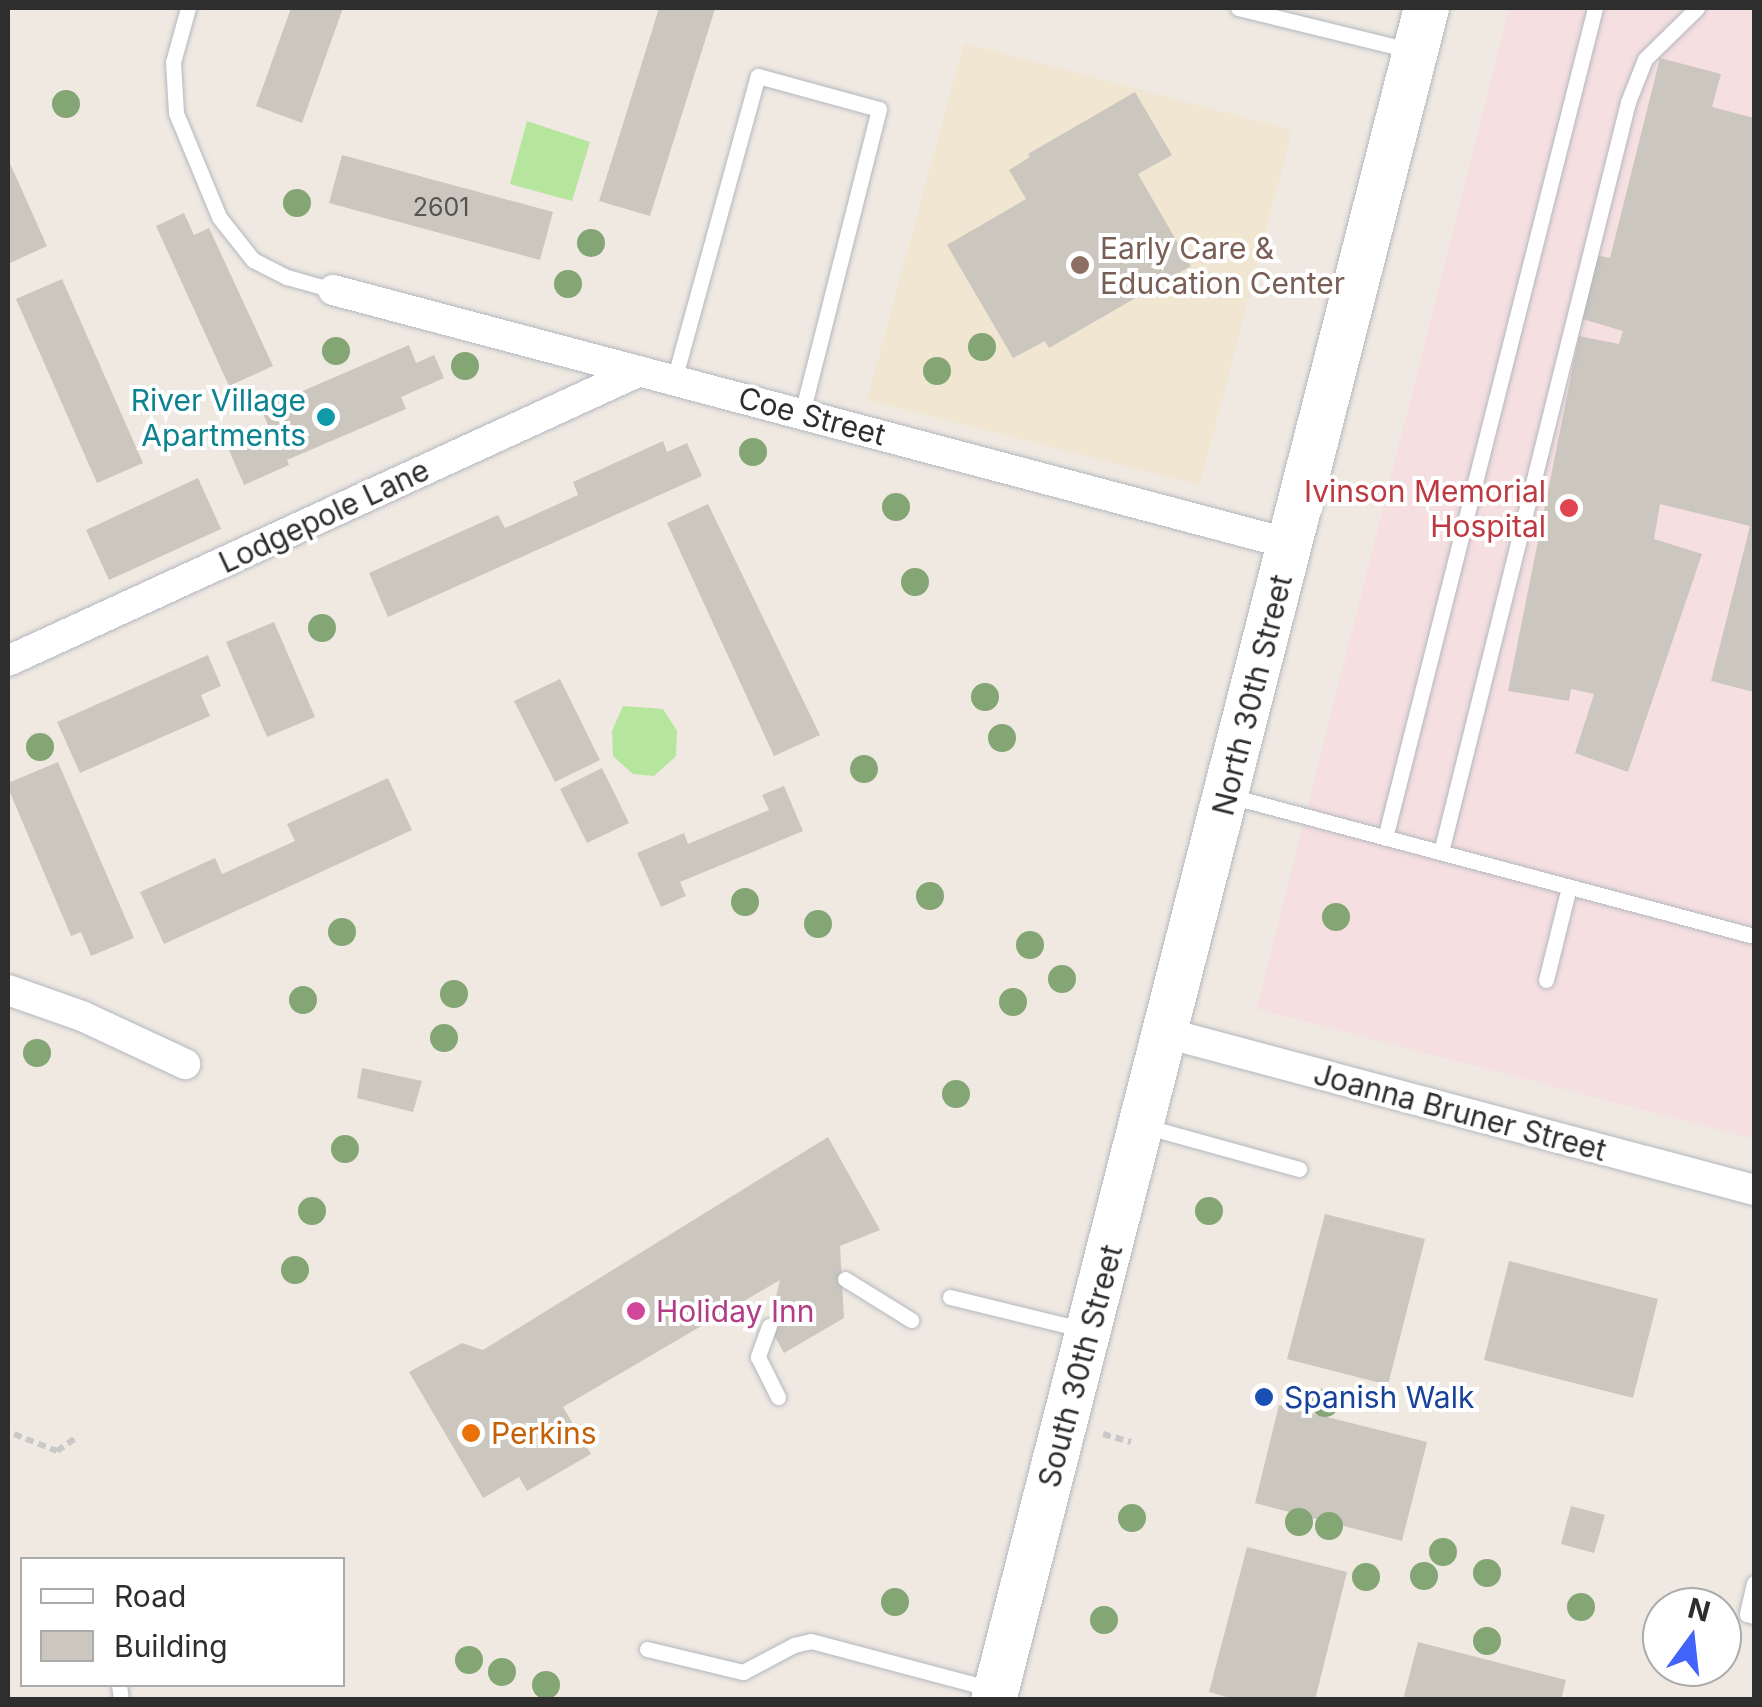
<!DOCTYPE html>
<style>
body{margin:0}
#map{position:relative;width:1762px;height:1707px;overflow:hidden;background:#efe9e1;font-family:Inter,sans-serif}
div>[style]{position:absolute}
.education>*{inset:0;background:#f0e6d1}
.medical>*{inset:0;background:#f5dfe0}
.green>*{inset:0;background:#b6e59e}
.building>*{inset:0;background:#cbc7bf}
.path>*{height:6px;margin-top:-3px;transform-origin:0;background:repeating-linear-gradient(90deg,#c9c9c9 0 8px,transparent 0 13px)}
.roads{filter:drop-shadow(0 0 2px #b4b7c1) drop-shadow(0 0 2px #b4b7c1)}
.lane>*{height:15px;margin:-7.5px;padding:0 7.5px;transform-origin:7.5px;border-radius:7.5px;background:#fff}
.street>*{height:30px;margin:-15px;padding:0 15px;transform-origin:15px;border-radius:15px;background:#fff}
.secondary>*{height:45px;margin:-22.5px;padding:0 22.5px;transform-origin:22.5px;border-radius:22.5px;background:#fff}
.trees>*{width:28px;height:28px;margin:-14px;border-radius:50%;background:#84a574}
.dots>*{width:28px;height:28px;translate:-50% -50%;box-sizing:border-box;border:5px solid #fff;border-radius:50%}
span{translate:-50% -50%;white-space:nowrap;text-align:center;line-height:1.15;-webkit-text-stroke:8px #fff;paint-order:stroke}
.number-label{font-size:25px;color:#555452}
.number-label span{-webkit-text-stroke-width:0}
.education-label{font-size:30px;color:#785e54}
.left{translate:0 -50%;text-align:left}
.culture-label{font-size:30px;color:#0d838f}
.right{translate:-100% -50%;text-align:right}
.street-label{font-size:30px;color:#2e2e2e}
.health-label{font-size:30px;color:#be3a42}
.hotel-label{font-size:30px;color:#b23c85}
.transit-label{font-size:30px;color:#164399}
.food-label{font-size:30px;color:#c56008}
.frame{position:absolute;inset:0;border:10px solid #2e2e2e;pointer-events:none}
.legend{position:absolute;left:20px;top:1557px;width:325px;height:130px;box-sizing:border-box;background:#fff;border:2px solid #ababab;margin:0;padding:12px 18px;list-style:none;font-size:30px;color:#2e2e2e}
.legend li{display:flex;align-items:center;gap:20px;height:50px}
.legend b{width:50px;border:2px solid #ababab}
.north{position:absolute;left:1642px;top:1587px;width:100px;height:100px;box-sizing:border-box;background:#fff;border:2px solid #ababab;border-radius:50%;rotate:15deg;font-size:28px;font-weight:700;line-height:40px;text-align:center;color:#2e2e2e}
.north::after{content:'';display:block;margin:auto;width:35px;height:45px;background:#4264fb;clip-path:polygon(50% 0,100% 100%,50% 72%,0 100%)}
</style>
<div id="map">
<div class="education">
<div style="clip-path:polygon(964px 43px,1292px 130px,1200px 485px,867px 400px)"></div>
</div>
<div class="medical">
<div style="clip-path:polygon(1509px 8px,1754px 8px,1754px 1139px,1257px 1009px)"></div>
</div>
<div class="green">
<div style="clip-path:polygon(527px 121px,590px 142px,572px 201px,510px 184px)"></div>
<div style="clip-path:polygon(623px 706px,663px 709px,677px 731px,676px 756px,654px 776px,633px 774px,613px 756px,612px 731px)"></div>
</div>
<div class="building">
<div style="clip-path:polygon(291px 8px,343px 8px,302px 123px,256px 106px)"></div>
<div style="clip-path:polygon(659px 8px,715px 9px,650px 216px,599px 201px)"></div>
<div style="clip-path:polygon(1660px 58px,1721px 74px,1712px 107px,1754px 118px,1754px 692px,1711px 681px,1750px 526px,1660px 504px,1654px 539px,1702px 554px,1628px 772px,1575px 753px,1594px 694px,1571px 689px,1569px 701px,1508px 691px,1579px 336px,1619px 344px,1623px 331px,1579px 318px,1592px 254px,1610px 258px)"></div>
<div style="clip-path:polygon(1135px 92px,1172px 155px,1138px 174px,1191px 266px,1049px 348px,1045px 341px,1013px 358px,947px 245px,1026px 199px,1009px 170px,1030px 157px,1028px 154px)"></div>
<div style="clip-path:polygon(342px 155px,553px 212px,540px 260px,329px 203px)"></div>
<div style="clip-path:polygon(8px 159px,47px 246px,8px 264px)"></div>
<div style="clip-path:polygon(184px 213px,194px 235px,209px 228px,273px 366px,229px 386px,156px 226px)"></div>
<div style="clip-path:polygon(62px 279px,143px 463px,97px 483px,16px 299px)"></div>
<div style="clip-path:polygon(409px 345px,416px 363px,434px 355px,444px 378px,401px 397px,406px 409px,287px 460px,289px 465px,244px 485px,226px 443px,268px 425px,261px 409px)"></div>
<div style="clip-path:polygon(663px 441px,667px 452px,687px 443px,702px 476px,388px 617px,369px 573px,498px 515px,505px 528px,578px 495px,573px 482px)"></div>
<div style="clip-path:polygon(198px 478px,221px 529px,109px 580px,86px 530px)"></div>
<div style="clip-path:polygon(708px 504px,820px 735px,774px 756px,667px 523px)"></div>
<div style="clip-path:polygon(274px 622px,315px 717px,267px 737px,226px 642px)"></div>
<div style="clip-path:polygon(208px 655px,221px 686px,201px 695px,210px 716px,80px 773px,57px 722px)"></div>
<div style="clip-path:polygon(560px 679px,600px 760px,555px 782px,514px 701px)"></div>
<div style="clip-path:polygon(58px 762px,134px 938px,91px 956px,81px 932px,71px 936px,8px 788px,8px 783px)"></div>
<div style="clip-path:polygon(602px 768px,629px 823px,587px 843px,560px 789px)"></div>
<div style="clip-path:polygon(388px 778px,412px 830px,164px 944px,140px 892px,215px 858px,222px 874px,295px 841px,287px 824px)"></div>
<div style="clip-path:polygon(784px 786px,803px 831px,680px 882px,686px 896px,661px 907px,637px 853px,684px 833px,688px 844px,769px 810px,762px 795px)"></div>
<div style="clip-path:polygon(362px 1068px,422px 1081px,413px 1112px,357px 1098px)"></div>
<div style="clip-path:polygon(828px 1137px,880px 1230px,840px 1246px,844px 1318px,784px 1353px,769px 1326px,780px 1280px,563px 1407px,591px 1454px,527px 1491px,519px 1477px,483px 1498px,409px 1372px,462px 1343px,483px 1350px)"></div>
<div style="clip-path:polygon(1325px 1214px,1425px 1239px,1388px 1385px,1287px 1359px)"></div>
<div style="clip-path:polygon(1509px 1261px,1658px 1299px,1633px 1398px,1484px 1360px)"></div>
<div style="clip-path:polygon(1279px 1405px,1427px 1442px,1402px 1541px,1255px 1503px)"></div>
<div style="clip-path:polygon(1571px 1506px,1605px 1515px,1594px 1553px,1561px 1544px)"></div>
<div style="clip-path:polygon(1247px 1547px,1347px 1572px,1315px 1700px,1237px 1700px,1209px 1692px)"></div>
<div style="clip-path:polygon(1418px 1642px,1566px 1680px,1561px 1700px,1403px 1700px)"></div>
</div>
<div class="path">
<div style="left:14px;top:1434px;width:46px;rotate:21.6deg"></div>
<div style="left:57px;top:1451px;width:24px;rotate:-35deg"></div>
<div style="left:1103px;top:1434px;width:29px;rotate:16deg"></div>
</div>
<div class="roads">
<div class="lane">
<div style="left:188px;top:8px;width:56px;rotate:105.5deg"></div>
<div style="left:173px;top:62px;width:51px;rotate:86.6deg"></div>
<div style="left:176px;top:113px;width:113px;rotate:67.5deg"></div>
<div style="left:219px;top:217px;width:55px;rotate:51.7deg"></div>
<div style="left:253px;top:260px;width:38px;rotate:27deg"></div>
<div style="left:287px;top:277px;width:48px;rotate:15.8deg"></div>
<div style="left:1238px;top:8px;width:176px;rotate:13.8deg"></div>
<div style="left:674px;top:380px;width:315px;rotate:-74.6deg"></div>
<div style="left:758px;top:76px;width:125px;rotate:15.3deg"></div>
<div style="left:879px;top:109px;width:315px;rotate:104.2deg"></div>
<div style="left:1230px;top:796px;width:542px;rotate:14.96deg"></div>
<div style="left:1385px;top:838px;width:856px;rotate:-75.8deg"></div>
<div style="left:1441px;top:852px;width:773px;rotate:-76deg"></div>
<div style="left:1628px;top:102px;width:46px;rotate:-68.4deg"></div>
<div style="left:1645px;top:59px;width:73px;rotate:-44.4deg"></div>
<div style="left:1546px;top:980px;width:96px;rotate:-76.1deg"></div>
<div style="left:1144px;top:1126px;width:161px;rotate:15.5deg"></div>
<div style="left:845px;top:1279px;width:78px;rotate:31.8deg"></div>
<div style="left:950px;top:1297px;width:139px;rotate:13.7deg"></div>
<div style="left:769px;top:1326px;width:33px;rotate:110deg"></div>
<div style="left:758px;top:1357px;width:45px;rotate:63.4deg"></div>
<div style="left:1754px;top:1583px;width:32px;rotate:103deg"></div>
<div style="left:1747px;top:1614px;width:7px;rotate:16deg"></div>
<div style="left:647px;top:1649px;width:99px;rotate:13.5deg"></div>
<div style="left:743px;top:1672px;width:58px;rotate:-27.9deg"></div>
<div style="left:794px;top:1645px;width:17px;rotate:-13deg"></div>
<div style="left:811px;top:1641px;width:186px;rotate:14.9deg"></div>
<div style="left:119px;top:1684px;width:16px;rotate:83deg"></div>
</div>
<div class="street">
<div style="left:333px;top:290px;width:990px;rotate:14.86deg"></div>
<div style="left:8px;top:661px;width:695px;rotate:-24.65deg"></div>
<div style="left:8px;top:990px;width:78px;rotate:19.4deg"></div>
<div style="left:82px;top:1016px;width:114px;rotate:25deg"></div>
<div style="left:1166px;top:1033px;width:609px;rotate:14.95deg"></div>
</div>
<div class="secondary">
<div style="left:993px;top:1700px;width:1747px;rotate:-75.65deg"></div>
</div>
</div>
<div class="trees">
<div style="left:66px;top:104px"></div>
<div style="left:297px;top:203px"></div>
<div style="left:591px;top:243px"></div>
<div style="left:568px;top:284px"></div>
<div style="left:982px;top:347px"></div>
<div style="left:336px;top:351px"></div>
<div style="left:465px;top:366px"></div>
<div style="left:937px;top:371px"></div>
<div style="left:753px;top:452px"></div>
<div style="left:896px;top:507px"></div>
<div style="left:915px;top:582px"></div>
<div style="left:322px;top:628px"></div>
<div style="left:985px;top:697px"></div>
<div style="left:1002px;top:738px"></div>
<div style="left:40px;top:747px"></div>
<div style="left:864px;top:769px"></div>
<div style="left:930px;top:896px"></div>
<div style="left:745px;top:902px"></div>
<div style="left:1336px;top:917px"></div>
<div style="left:818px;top:924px"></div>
<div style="left:342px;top:932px"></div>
<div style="left:1030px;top:945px"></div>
<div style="left:1062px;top:979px"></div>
<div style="left:454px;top:994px"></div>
<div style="left:303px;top:1000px"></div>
<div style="left:1013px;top:1002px"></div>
<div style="left:444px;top:1038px"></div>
<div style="left:37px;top:1053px"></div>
<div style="left:956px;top:1094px"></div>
<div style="left:345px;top:1149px"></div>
<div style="left:312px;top:1211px"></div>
<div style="left:1209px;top:1211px"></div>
<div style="left:295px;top:1270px"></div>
<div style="left:1325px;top:1403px"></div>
<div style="left:1132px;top:1518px"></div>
<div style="left:1299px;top:1522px"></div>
<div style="left:1329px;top:1526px"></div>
<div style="left:1443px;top:1552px"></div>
<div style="left:1487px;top:1573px"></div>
<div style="left:1424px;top:1576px"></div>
<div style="left:1366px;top:1577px"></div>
<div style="left:895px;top:1602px"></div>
<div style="left:1581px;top:1607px"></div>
<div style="left:1104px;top:1620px"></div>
<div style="left:1487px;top:1641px"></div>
<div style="left:469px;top:1660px"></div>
<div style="left:502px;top:1672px"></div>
<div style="left:546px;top:1685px"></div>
</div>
<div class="dots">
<div style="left:1080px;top:265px;background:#8d6e63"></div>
<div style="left:326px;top:417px;background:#0f9aa8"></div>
<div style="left:1569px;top:508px;background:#e0444e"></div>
<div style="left:636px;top:1311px;background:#d1479c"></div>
<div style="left:1264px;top:1397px;background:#1a4fb4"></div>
<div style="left:471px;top:1433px;background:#e8710a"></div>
</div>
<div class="number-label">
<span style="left:441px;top:207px">2601</span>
</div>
<div class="education-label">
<span class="left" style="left:1100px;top:265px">Early Care &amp;<br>Education Center</span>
</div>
<div class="culture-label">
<span class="right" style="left:306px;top:417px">River Village<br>Apartments</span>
</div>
<div class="street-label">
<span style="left:812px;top:416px;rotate:15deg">Coe Street</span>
<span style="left:324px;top:516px;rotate:-25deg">Lodgepole Lane</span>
<span style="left:1252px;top:695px;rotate:-76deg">North 30th Street</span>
<span style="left:1460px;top:1112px;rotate:15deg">Joanna Bruner Street</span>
<span style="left:1080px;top:1366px;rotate:-75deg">South 30th Street</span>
</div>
<div class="health-label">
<span class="right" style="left:1546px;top:508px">Ivinson Memorial<br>Hospital</span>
</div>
<div class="hotel-label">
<span class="left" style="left:656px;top:1311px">Holiday Inn</span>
</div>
<div class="transit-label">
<span class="left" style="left:1284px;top:1397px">Spanish Walk</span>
</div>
<div class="food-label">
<span class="left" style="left:491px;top:1433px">Perkins</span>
</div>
<div class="frame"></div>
<ul class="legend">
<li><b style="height:12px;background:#fff"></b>Road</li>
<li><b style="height:28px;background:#cbc7bf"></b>Building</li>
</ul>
<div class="north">N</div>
</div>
